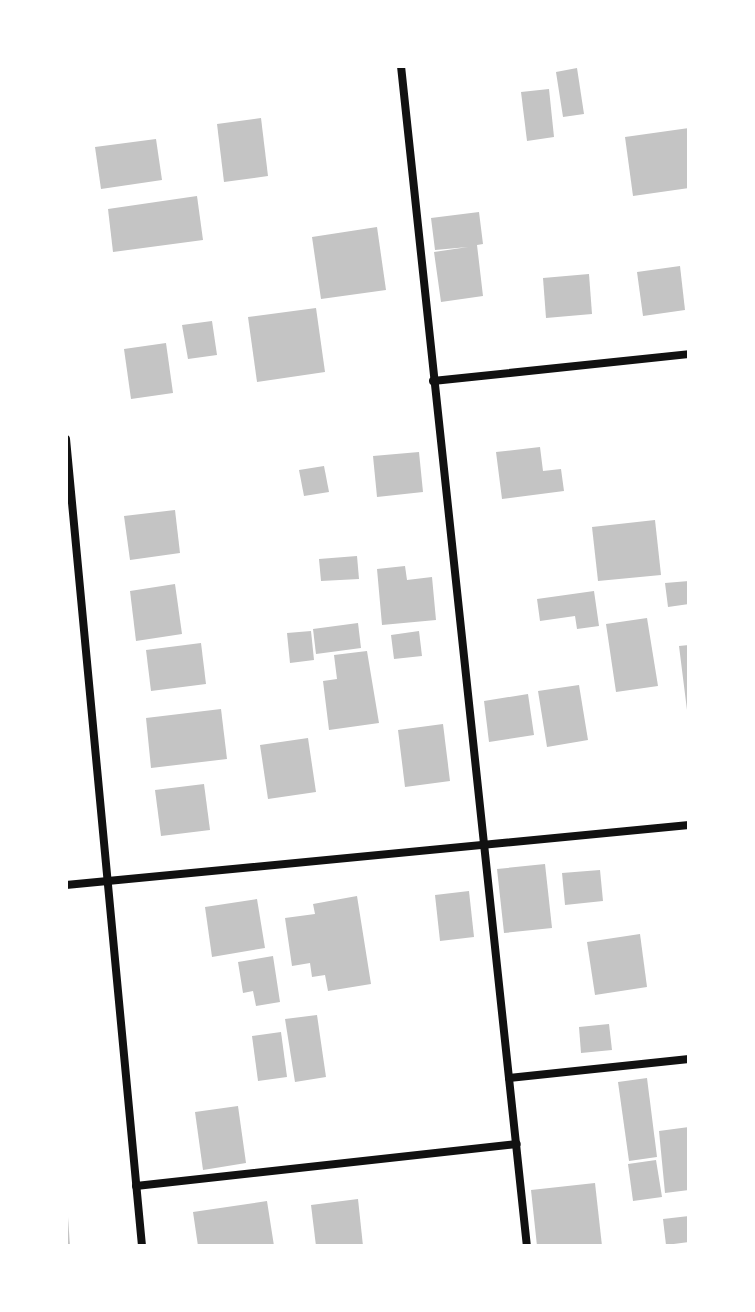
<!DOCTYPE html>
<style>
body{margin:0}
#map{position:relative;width:755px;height:1312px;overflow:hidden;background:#fff;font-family:Lora,serif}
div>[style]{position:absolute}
.building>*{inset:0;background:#c4c4c4}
.minor>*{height:8px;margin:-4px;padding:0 4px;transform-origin:4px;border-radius:4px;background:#111}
span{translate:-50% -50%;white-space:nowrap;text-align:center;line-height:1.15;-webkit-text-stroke:8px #fff;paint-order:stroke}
.frame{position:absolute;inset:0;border:68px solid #fff;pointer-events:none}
</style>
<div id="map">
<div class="building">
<div style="clip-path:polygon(577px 68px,584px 114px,563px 117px,556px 72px)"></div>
<div style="clip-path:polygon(549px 89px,554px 137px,527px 141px,521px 92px)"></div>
<div style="clip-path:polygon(261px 118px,268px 176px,224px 182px,217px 124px)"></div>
<div style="clip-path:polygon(689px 128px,689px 188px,633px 196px,625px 137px)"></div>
<div style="clip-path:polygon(156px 139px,162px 180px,101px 189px,95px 147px)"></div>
<div style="clip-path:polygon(197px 196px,203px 240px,113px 252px,108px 209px)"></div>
<div style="clip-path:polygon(479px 212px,483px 244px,477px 245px,483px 296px,441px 302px,434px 252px,468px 247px,435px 250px,431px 218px)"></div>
<div style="clip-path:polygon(377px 227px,386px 290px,321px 299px,312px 237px)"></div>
<div style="clip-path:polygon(680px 266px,685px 310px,643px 316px,637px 272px)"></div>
<div style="clip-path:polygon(589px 274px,592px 314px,546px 318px,543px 278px)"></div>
<div style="clip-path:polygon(316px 308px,325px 372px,257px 382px,248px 317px)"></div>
<div style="clip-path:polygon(212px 321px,217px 355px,188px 359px,182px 325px)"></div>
<div style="clip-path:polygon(166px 343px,173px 393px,131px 399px,124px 349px)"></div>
<div style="clip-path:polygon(540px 447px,543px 471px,561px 469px,564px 491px,502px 499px,496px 452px)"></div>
<div style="clip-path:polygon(419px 452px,423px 492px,377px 497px,373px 456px)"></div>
<div style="clip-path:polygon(324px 466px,329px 492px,304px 496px,299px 470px)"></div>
<div style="clip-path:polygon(175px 510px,180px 553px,130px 560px,124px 516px)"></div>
<div style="clip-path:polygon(655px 520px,661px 575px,598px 581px,592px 527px)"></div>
<div style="clip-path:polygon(357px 556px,359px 579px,321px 581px,319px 559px)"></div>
<div style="clip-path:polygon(405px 566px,407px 580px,432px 577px,436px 620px,382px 625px,377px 569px)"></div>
<div style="clip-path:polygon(689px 581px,689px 604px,668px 607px,665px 583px)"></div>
<div style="clip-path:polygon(175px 584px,182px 634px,136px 641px,130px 591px)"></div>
<div style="clip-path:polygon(594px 591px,599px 626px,577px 629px,575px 616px,540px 621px,537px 599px)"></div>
<div style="clip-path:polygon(647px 618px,658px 686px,616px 692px,606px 624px)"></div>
<div style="clip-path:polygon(358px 623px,361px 648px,316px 654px,313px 629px)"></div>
<div style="clip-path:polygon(311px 631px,314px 660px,290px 663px,287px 633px)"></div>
<div style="clip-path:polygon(419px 631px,422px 656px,394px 659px,391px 635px)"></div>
<div style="clip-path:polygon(201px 643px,206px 684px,151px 691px,146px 650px)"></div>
<div style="clip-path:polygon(689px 645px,689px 710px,687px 710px,679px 646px)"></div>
<div style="clip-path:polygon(367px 651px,379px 723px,329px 730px,323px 681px,337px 679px,334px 655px)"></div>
<div style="clip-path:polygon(579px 685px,588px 740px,547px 747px,538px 691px)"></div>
<div style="clip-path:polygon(528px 694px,534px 735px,489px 742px,484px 701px)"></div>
<div style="clip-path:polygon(221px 709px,227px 759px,151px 768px,146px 718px)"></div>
<div style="clip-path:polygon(443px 724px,450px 781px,405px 787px,398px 730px)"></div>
<div style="clip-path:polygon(308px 738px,316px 792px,268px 799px,260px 745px)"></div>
<div style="clip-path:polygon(204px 784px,210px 830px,161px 836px,155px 790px)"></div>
<div style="clip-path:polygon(545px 864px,552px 928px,504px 933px,497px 869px)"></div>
<div style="clip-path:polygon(600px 870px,603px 901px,565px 905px,562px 873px)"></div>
<div style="clip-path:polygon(469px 891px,474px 937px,440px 941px,435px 895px)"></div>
<div style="clip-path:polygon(357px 896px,371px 984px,328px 991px,325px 975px,312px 977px,310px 963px,292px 966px,285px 918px,315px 914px,313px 904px)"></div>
<div style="clip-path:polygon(257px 899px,265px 948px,212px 957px,205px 907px)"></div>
<div style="clip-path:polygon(640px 934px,647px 987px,595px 995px,587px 942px)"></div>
<div style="clip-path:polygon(273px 956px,280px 1002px,256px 1006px,253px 991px,243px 993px,238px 962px)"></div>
<div style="clip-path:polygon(317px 1015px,326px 1077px,295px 1082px,285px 1019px)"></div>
<div style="clip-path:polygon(609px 1024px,612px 1050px,581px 1053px,579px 1027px)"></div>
<div style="clip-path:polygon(281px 1032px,287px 1077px,258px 1081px,252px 1036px)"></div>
<div style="clip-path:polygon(647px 1078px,657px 1157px,629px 1161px,618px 1082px)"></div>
<div style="clip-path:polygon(238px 1106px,246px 1163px,203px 1170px,195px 1112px)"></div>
<div style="clip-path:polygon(689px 1127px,689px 1190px,665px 1193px,659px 1131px)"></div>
<div style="clip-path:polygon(656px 1160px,662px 1197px,633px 1201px,628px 1164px)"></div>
<div style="clip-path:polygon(595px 1183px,602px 1246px,537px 1246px,531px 1190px)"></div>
<div style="clip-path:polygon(358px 1199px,363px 1246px,316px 1246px,311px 1205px)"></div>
<div style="clip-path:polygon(267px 1201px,274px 1246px,198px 1246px,193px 1212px)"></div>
<div style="clip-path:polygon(689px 1216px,689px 1242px,666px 1245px,663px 1219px)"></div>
<div style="clip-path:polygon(66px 1217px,68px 1217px,70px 1246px,66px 1246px)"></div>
</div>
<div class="minor">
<div style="left:401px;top:66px;width:1187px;rotate:83.91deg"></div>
<div style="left:433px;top:381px;width:257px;rotate:-6deg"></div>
<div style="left:66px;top:439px;width:811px;rotate:84.62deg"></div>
<div style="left:66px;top:885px;width:626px;rotate:-5.5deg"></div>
<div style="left:509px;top:1078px;width:181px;rotate:-6deg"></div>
<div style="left:136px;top:1186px;width:383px;rotate:-6.3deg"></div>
</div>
<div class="frame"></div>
</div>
